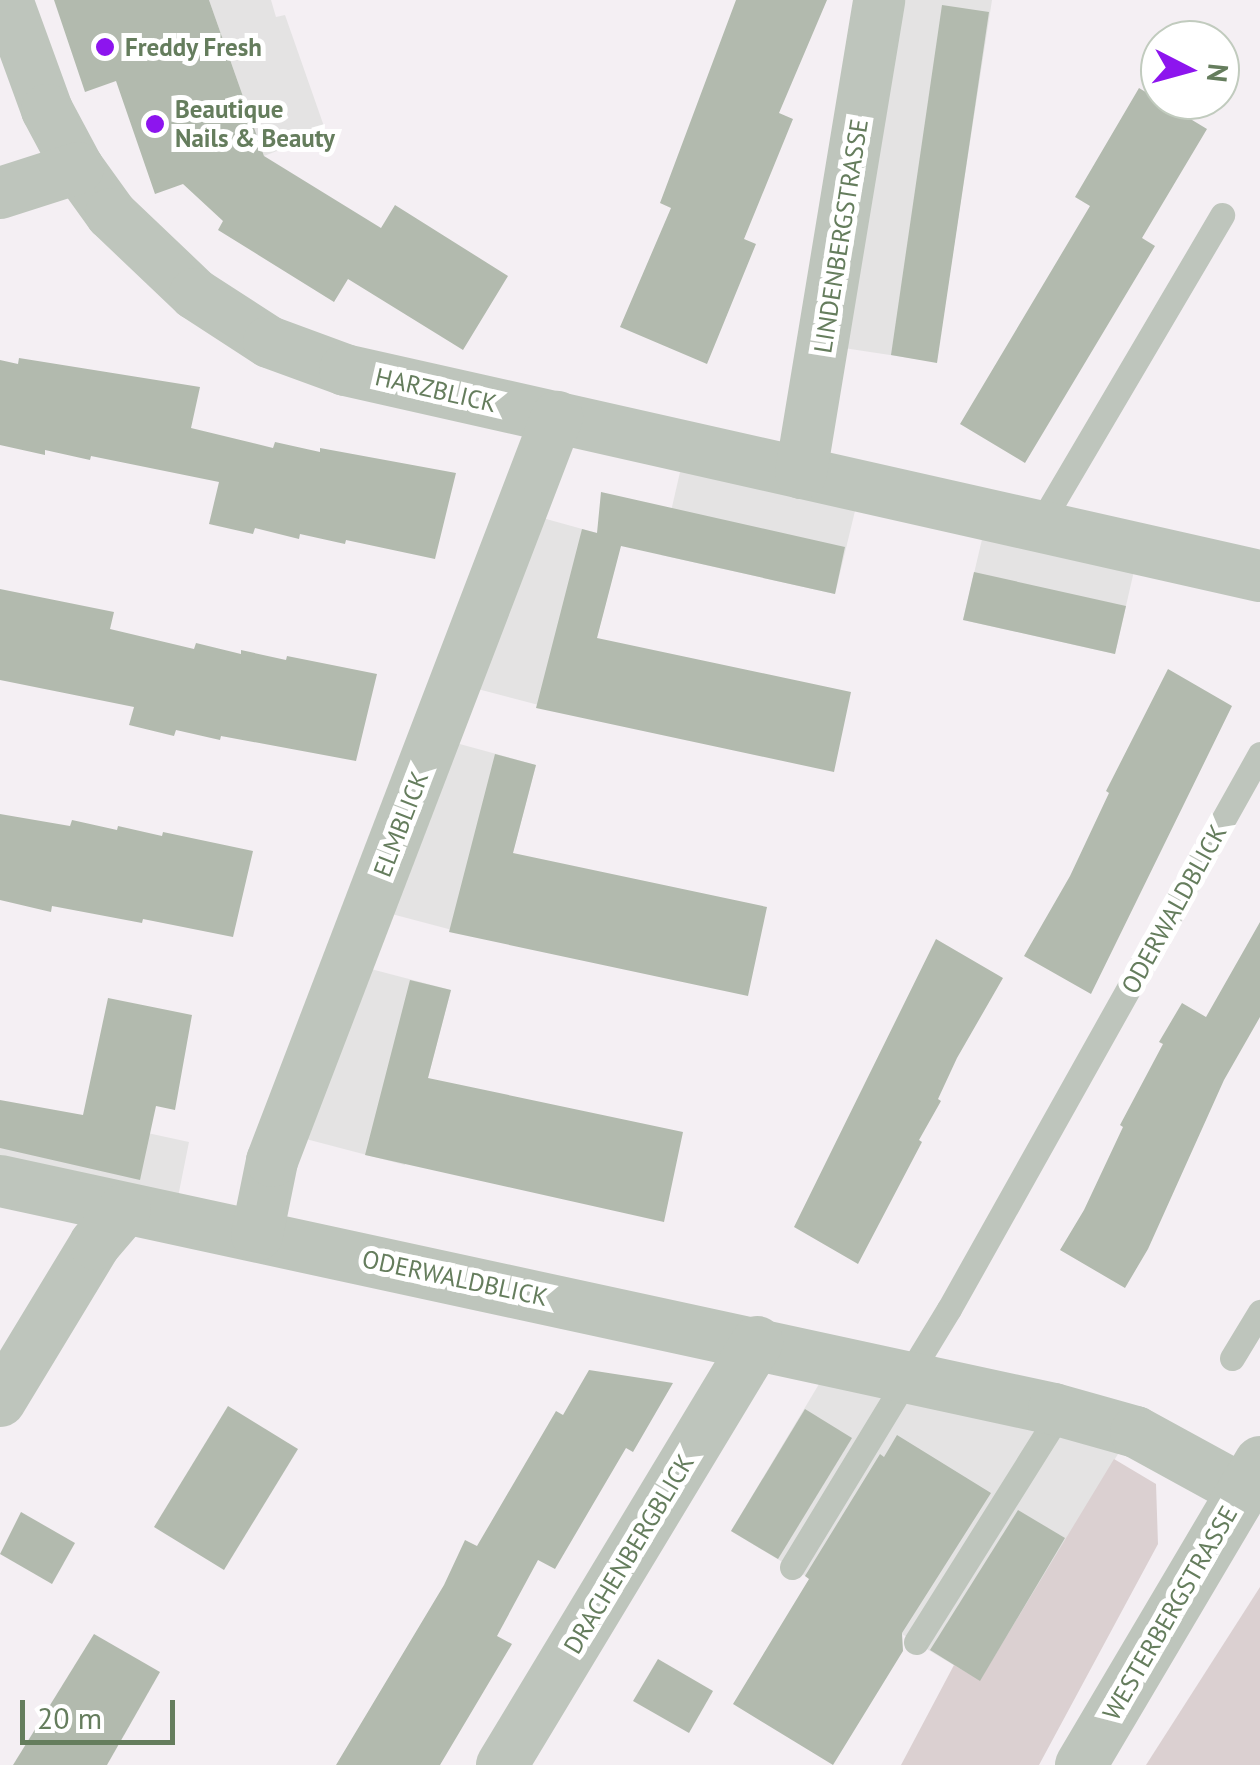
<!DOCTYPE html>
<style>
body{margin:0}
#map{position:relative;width:1260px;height:1765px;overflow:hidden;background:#f4eff3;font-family:"PT Sans",sans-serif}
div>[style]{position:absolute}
.built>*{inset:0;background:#e4e3e3}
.green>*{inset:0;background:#dbd0d1}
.building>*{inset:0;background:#b2baae}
.service>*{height:25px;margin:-12.5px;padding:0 12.5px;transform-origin:12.5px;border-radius:12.5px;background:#bec5bc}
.minor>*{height:52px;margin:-26px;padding:0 26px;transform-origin:26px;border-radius:26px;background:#bec5bc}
.dots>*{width:28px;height:28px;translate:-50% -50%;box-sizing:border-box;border:5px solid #fff;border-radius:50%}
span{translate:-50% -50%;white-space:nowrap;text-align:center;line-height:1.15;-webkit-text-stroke:10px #fff;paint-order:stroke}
.poi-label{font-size:25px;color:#657d5d;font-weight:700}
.left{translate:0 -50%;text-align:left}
.street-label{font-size:25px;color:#657d5d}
.north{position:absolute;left:1140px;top:20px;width:100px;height:100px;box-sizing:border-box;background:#fff;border:2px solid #c1cbbe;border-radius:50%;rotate:96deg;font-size:28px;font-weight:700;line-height:40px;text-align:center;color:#657d5d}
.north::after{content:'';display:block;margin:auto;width:35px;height:45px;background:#8d15ee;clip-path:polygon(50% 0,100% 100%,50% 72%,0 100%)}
.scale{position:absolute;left:20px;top:1700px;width:155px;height:45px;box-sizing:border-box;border:5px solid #657d5d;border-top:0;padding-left:12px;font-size:30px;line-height:35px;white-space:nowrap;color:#657d5d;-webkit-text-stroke:8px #fff;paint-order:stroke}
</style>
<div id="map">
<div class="built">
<div style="clip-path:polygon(209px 0,271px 0,276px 17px,285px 15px,326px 132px,264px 156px)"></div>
<div style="clip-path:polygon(878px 0,992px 0,936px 362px,824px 345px)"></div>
<div style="clip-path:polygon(686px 446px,861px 486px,835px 594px,661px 555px)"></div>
<div style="clip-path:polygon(521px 512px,622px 540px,577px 715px,455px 683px)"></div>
<div style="clip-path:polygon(988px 514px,1139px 549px,1115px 654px,963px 620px)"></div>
<div style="clip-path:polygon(434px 737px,536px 765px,490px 940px,369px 908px)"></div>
<div style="clip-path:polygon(348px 963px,451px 990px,405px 1165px,283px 1133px)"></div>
<div style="clip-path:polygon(0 1101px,189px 1142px,174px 1217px,0 1181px)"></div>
<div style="clip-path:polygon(834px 1359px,1132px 1431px,980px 1681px,731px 1531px)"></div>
</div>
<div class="green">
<div style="clip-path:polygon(1114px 1459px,1156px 1484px,1158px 1544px,1039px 1765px,901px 1765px,954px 1665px,980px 1680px)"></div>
<div style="clip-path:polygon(1260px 1587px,1260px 1765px,1146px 1765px)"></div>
</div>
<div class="building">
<div style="clip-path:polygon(54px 0,209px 0,264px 156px,381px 228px,395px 205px,508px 276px,463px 350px,348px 279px,334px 302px,218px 230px,223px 221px,183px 184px,155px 194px,116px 81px,85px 92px)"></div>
<div style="clip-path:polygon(736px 0,827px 0,779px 113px,793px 119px,744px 239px,756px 244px,707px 364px,620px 327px,671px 208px,660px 203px)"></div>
<div style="clip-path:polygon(942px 5px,989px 12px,937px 363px,891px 355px)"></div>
<div style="clip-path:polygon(1139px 88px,1207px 129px,1142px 238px,1155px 246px,1025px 463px,960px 424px,1090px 206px,1075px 197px)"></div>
<div style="clip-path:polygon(19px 358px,200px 387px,191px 428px,273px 448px,275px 442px,320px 452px,320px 448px,456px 473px,435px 559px,346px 540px,345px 544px,300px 534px,299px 539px,255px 528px,253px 534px,209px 524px,219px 482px,91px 456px,90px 460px,45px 450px,45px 455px,0 445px,0 360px,18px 364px)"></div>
<div style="clip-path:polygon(601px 492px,845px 547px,835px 594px,621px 546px,597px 638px,851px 692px,834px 772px,536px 708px,582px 529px,597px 533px)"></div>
<div style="clip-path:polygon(974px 572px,1126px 606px,1115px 654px,963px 620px)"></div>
<div style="clip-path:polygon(0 589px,114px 612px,110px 629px,194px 649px,196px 643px,241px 654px,241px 650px,286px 660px,287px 656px,377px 674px,356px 761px,221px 736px,220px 740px,176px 730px,174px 736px,129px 725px,134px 707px,0 680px)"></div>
<div style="clip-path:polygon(1168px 669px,1232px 706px,1091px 994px,1024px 956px,1070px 876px,1109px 793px,1106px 791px)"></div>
<div style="clip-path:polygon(495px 754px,536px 765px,513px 853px,767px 907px,748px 996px,449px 932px)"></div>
<div style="clip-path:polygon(0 814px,70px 826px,72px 820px,117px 830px,118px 826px,162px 836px,163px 832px,253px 851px,233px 937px,143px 919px,142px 923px,52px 906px,51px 912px,0 900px)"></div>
<div style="clip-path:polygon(1260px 922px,1260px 1017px,1224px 1080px,1148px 1249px,1125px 1288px,1060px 1250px,1084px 1210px,1123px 1127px,1120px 1125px,1163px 1044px,1159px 1042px,1182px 1003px,1206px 1017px)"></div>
<div style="clip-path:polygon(936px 939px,1003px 978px,957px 1058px,938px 1099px,941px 1101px,919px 1140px,922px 1142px,858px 1264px,794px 1227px)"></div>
<div style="clip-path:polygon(410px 980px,451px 990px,428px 1078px,683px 1132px,664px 1222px,365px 1155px)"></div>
<div style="clip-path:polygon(108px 998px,192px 1015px,175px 1110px,156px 1106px,140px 1180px,0 1148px,0 1100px,83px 1115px)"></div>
<div style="clip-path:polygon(589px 1370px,673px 1383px,633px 1452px,626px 1448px,555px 1569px,538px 1560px,497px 1636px,512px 1644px,440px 1765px,336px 1765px,444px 1585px,465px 1540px,477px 1546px,556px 1411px,563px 1415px)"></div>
<div style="clip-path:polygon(228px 1406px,298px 1449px,224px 1570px,154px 1527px)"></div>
<div style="clip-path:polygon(805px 1409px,852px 1438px,778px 1559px,731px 1531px)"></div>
<div style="clip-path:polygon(897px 1435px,991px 1493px,902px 1633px,903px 1651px,833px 1765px,733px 1704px,809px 1579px,805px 1576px,880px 1454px,884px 1457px)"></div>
<div style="clip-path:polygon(1018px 1510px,1065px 1538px,980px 1681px,930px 1650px)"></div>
<div style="clip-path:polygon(21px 1512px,75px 1543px,52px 1584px,0 1554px)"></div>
<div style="clip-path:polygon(94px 1634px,160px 1672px,107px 1765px,13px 1765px)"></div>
<div style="clip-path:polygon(658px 1659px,713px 1691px,689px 1733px,633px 1701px)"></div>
</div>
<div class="service">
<div style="left:1039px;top:526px;width:361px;rotate:-59.5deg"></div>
<div style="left:1232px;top:1358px;width:54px;rotate:-58.7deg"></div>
<div style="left:792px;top:1567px;width:302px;rotate:-58.7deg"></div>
<div style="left:949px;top:1309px;width:636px;rotate:-60.74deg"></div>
<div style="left:916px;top:1642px;width:273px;rotate:-57.9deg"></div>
</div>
<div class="minor">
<div style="left:7px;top:0;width:117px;rotate:70deg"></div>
<div style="left:47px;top:110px;width:66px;rotate:61.9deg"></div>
<div style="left:78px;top:168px;width:57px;rotate:54.3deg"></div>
<div style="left:111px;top:214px;width:116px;rotate:43.6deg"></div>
<div style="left:195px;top:294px;width:88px;rotate:33deg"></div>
<div style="left:269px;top:342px;width:81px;rotate:20.2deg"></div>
<div style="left:345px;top:370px;width:938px;rotate:12.69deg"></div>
<div style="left:0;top:193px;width:82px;rotate:-17.8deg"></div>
<div style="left:801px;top:473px;width:479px;rotate:-80.6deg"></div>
<div style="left:0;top:1181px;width:1078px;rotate:12.21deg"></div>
<div style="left:1054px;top:1409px;width:85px;rotate:15.7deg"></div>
<div style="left:1136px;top:1432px;width:121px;rotate:28.7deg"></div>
<div style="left:257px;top:1235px;width:76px;rotate:-78.5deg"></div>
<div style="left:272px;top:1161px;width:797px;rotate:-69.04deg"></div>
<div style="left:0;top:1401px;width:184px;rotate:-58.8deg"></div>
<div style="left:95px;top:1244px;width:46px;rotate:-49.4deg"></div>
<div style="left:502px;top:1765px;width:494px;rotate:-58.9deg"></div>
<div style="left:1081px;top:1765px;width:352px;rotate:-59.4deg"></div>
</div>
<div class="dots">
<div style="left:105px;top:47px;background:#8d15ee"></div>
<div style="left:155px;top:124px;background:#8d15ee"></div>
</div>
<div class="poi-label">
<span class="left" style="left:125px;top:47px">Freddy Fresh</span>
<span class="left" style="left:175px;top:124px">Beautique<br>Nails &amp; Beauty</span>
</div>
<div class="street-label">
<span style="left:841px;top:236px;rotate:-81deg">LINDENBERGSTRASSE</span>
<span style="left:436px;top:390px;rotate:13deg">HARZBLICK</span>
<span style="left:401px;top:824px;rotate:-69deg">ELMBLICK</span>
<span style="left:1174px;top:909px;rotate:-61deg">ODERWALDBLICK</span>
<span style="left:455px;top:1278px;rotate:12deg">ODERWALDBLICK</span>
<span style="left:629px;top:1554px;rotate:-59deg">DRACHENBERGBLICK</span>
<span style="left:1170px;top:1613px;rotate:-60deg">WESTERBERGSTRASSE</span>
</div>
<div class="north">N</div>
<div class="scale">20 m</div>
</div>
